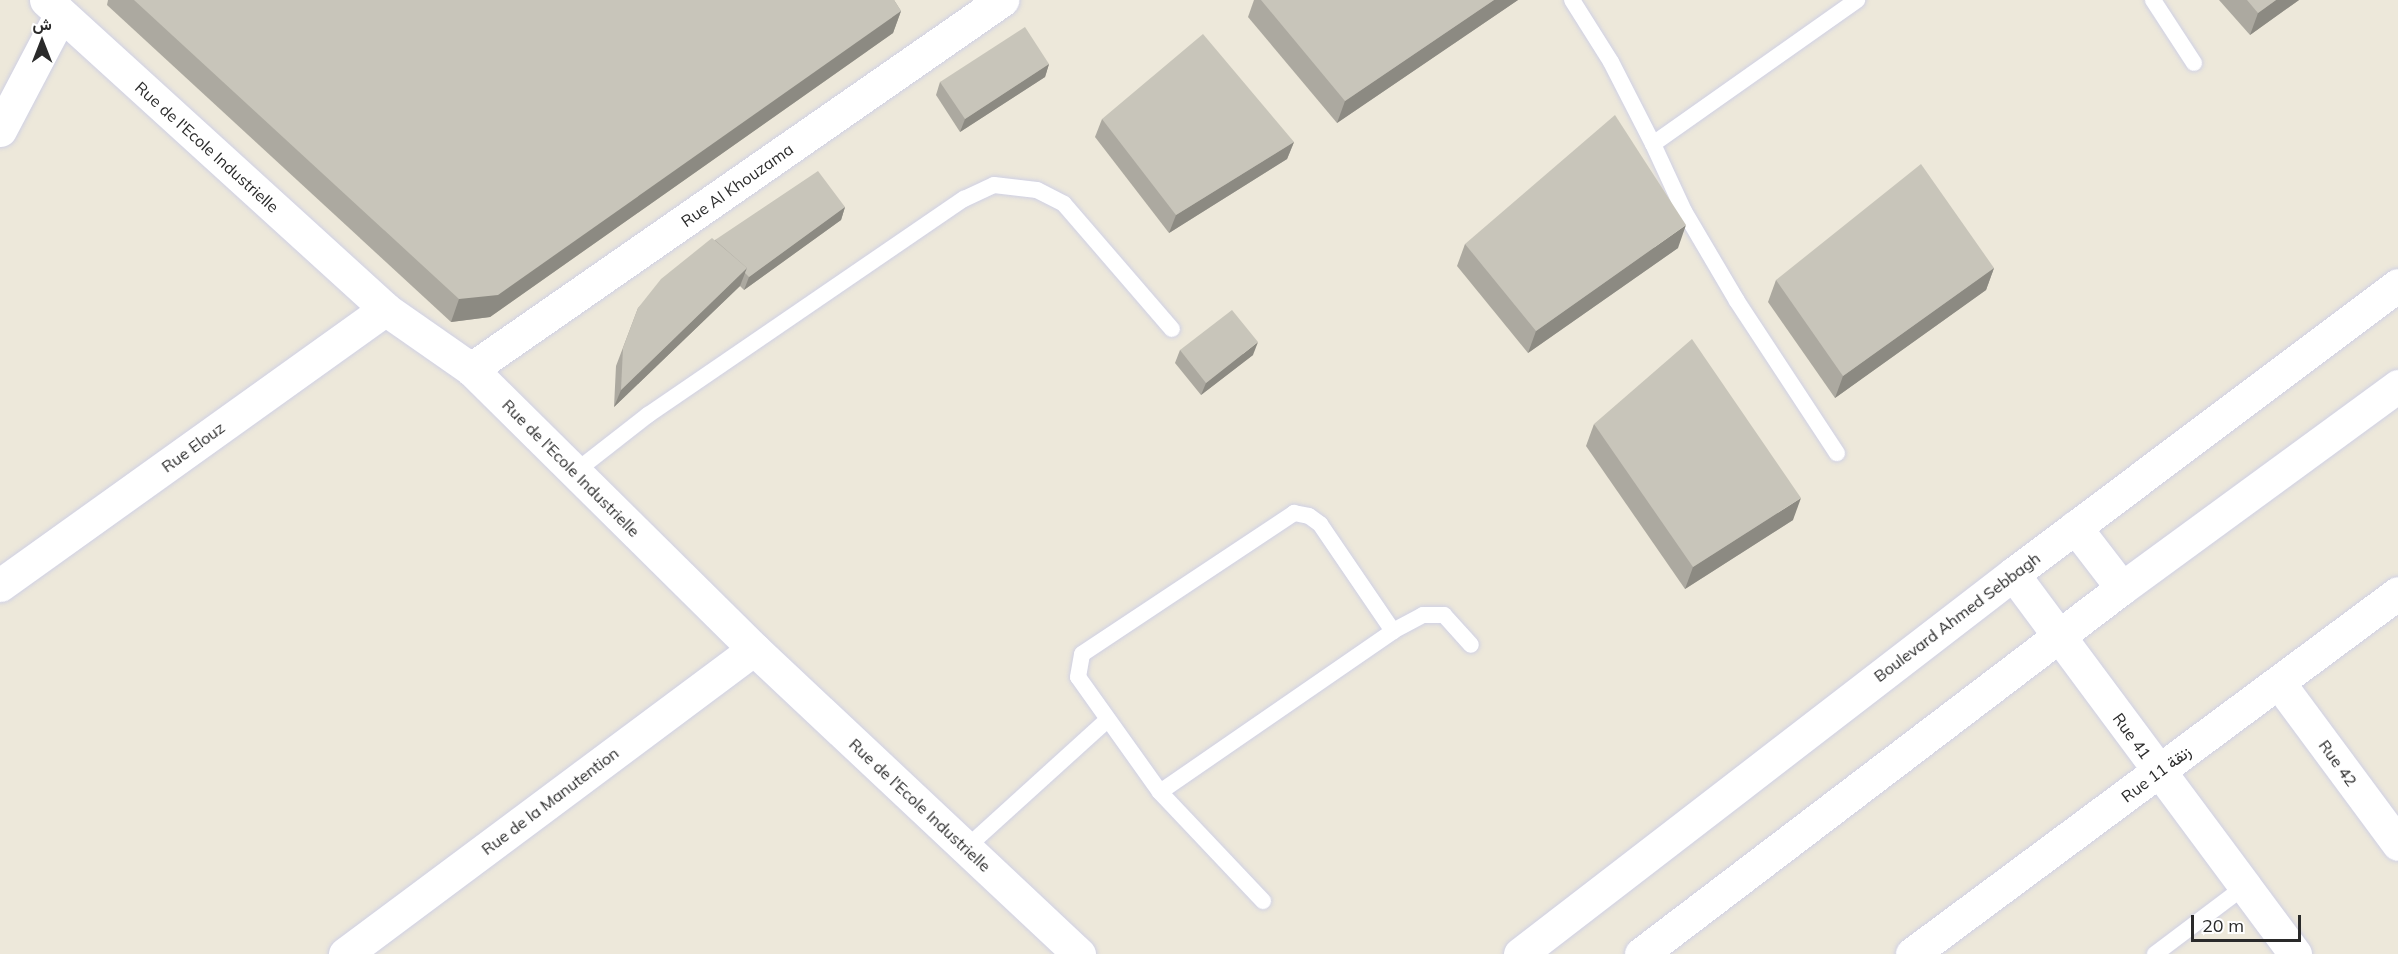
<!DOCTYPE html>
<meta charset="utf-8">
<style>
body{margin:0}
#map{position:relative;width:2398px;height:954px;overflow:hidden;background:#ede8da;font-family:Mulish,Vazirmatn,sans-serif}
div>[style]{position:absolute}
.roads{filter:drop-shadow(0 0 2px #cfd0e4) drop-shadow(0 0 2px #cfd0e4)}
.lane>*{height:16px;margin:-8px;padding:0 8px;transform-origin:8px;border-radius:8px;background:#fff}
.street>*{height:33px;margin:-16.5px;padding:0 16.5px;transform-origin:16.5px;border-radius:16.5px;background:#fff}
.wall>*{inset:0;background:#aca9a0}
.shaded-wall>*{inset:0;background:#8c8a82}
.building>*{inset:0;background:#c8c5ba}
span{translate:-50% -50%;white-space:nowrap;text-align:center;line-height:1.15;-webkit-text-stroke:6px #fff;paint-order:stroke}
.street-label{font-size:16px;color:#2a2a2a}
.north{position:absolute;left:12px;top:12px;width:60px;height:60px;-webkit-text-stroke:4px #fff;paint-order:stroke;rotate:0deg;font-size:16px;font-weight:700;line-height:24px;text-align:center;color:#2a2a2a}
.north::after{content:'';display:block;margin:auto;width:21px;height:27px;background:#2a2a2a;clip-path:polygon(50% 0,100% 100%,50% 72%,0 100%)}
.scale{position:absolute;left:2191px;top:915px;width:110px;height:27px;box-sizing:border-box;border:3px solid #2a2a2a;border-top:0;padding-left:8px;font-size:18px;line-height:21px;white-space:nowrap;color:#2a2a2a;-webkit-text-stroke:4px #fff;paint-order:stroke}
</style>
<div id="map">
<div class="roads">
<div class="lane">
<div style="left:1572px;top:0;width:73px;rotate:57.8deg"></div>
<div style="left:1611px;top:62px;width:92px;rotate:62.9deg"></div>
<div style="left:1653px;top:144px;width:250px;rotate:-35.2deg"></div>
<div style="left:2153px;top:0;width:75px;rotate:56.9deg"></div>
<div style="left:1653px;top:144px;width:74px;rotate:65.2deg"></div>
<div style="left:1684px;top:211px;width:104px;rotate:59.5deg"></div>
<div style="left:1737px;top:301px;width:182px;rotate:56.7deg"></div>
<div style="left:575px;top:472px;width:93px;rotate:-38deg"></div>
<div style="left:648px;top:415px;width:383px;rotate:-34.4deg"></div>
<div style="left:964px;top:199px;width:33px;rotate:-25deg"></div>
<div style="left:994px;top:185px;width:43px;rotate:6.6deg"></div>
<div style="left:1037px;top:190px;width:30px;rotate:27deg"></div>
<div style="left:1064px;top:204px;width:165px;rotate:49.2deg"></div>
<div style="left:1160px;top:792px;width:283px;rotate:-34.6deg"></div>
<div style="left:1393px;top:631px;width:34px;rotate:-28deg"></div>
<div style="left:1423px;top:615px;width:21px"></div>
<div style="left:1444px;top:615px;width:40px;rotate:48deg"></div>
<div style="left:966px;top:848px;width:190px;rotate:-42.2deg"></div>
<div style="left:1263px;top:901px;width:150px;rotate:-133.4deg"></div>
<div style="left:1160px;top:792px;width:141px;rotate:-125.5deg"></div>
<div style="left:1078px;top:677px;width:23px;rotate:-80deg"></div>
<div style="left:1082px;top:654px;width:255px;rotate:-33.6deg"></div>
<div style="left:1294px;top:513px;width:15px;rotate:11deg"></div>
<div style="left:1309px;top:516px;width:14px;rotate:36deg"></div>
<div style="left:1320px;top:524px;width:130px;rotate:55.7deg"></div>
<div style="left:2155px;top:954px;width:111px;rotate:-37deg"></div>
</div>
<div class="street">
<div style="left:46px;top:0;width:459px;rotate:42.3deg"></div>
<div style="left:385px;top:309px;width:105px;rotate:34.9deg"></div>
<div style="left:471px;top:369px;width:398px;rotate:44.7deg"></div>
<div style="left:754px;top:649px;width:446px;rotate:43.2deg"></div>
<div style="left:0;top:130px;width:131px;rotate:-62.3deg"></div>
<div style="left:471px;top:369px;width:647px;rotate:-34.8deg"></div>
<div style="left:2075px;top:527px;width:77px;rotate:52.4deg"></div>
<div style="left:2013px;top:574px;width:473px;rotate:53.4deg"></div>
<div style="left:0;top:585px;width:474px;rotate:-35.6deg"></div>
<div style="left:2279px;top:683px;width:200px;rotate:53.5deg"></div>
<div style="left:345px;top:954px;width:510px;rotate:-36.71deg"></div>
<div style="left:1520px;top:954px;width:622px;rotate:-37.62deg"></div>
<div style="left:2013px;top:574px;width:481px;rotate:-36.9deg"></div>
<div style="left:1641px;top:954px;width:604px;rotate:-37.27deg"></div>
<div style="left:2122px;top:588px;width:342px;rotate:-36.2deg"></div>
<div style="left:1912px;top:954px;width:605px;rotate:-36.6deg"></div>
</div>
</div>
<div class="wall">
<div style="clip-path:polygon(108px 0,894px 0,901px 11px,893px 33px,490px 317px,451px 322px,107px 5px)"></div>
<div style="clip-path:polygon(1254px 0,1518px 0,1337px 123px,1248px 17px)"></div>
<div style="clip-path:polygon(2219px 0,2299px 0,2250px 35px)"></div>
<div style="clip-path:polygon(1049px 64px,1045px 77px,960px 132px,936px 95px,940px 82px)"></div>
<div style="clip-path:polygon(1102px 119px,1294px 142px,1287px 159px,1169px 233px,1095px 137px)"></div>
<div style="clip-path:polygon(845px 207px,841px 220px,744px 290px,740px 286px,614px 407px,616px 366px,638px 308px,715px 240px)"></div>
<div style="clip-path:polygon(1465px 244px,1678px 248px,1528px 353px,1457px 266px)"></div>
<div style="clip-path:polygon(1994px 268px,1986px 290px,1835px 398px,1768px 302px,1776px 280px)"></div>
<div style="clip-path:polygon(1180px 350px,1253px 355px,1201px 395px,1175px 363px)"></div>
<div style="clip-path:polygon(1594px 424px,1793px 520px,1685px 589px,1586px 446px)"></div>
</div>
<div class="shaded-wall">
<div style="clip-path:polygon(1494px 0,1518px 0,1337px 123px,1345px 101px)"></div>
<div style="clip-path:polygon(2276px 0,2299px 0,2250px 35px,2258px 13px)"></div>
<div style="clip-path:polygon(901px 11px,893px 33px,490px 317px,451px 322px,459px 299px)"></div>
<div style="clip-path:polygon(1049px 64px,1045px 77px,960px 132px,965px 119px)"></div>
<div style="clip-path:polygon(1294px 142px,1287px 159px,1169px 233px,1176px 215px)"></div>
<div style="clip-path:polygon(845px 207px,841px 220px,744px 290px,749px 277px)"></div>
<div style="clip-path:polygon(1686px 225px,1678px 248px,1528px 353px,1536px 331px)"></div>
<div style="clip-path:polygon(747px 268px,740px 286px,614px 407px,621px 390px)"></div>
<div style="clip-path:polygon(1994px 268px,1986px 290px,1835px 398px,1843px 376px)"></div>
<div style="clip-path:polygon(1258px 342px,1253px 355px,1201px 395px,1206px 383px)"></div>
<div style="clip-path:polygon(1801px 498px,1793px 520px,1685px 589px,1693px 567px)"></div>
</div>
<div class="building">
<div style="clip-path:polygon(134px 0,894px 0,901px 11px,498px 295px,459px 299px)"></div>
<div style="clip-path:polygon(1261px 0,1494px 0,1345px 101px)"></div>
<div style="clip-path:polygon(2247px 0,2276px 0,2258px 13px)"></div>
<div style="clip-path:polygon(1025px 27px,1049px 64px,965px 119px,940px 82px)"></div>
<div style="clip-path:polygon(1203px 34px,1294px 142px,1176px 215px,1102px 119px)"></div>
<div style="clip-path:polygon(1615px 115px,1686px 225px,1536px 331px,1465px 244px)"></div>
<div style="clip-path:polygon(1921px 164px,1994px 268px,1843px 376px,1776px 280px)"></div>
<div style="clip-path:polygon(818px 171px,845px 207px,749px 277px,745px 273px,747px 268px,715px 240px)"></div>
<div style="clip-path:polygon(712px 238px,747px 268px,621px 390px,623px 348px,638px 308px,661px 279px)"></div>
<div style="clip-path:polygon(1232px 310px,1258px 342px,1206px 383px,1180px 350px)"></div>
<div style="clip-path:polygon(1692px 339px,1801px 498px,1693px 567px,1594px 424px)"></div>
</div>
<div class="street-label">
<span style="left:207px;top:147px;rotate:42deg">Rue de l'Ecole Industrielle</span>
<span style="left:737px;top:185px;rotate:-35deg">Rue Al Khouzama</span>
<span style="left:193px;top:447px;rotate:-36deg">Rue Elouz</span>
<span style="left:571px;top:468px;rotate:45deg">Rue de l'Ecole Industrielle</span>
<span style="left:1957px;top:617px;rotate:-37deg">Boulevard Ahmed Sebbagh</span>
<span style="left:2132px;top:736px;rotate:54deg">Rue 41</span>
<span style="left:2338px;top:763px;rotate:54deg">Rue 42</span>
<span style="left:2156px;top:774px;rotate:-37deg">Rue 11 زنقة</span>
<span style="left:550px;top:801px;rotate:-37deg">Rue de la Manutention</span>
<span style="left:920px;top:805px;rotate:43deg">Rue de l'Ecole Industrielle</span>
</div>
<div class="north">ش</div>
<div class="scale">20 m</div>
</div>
